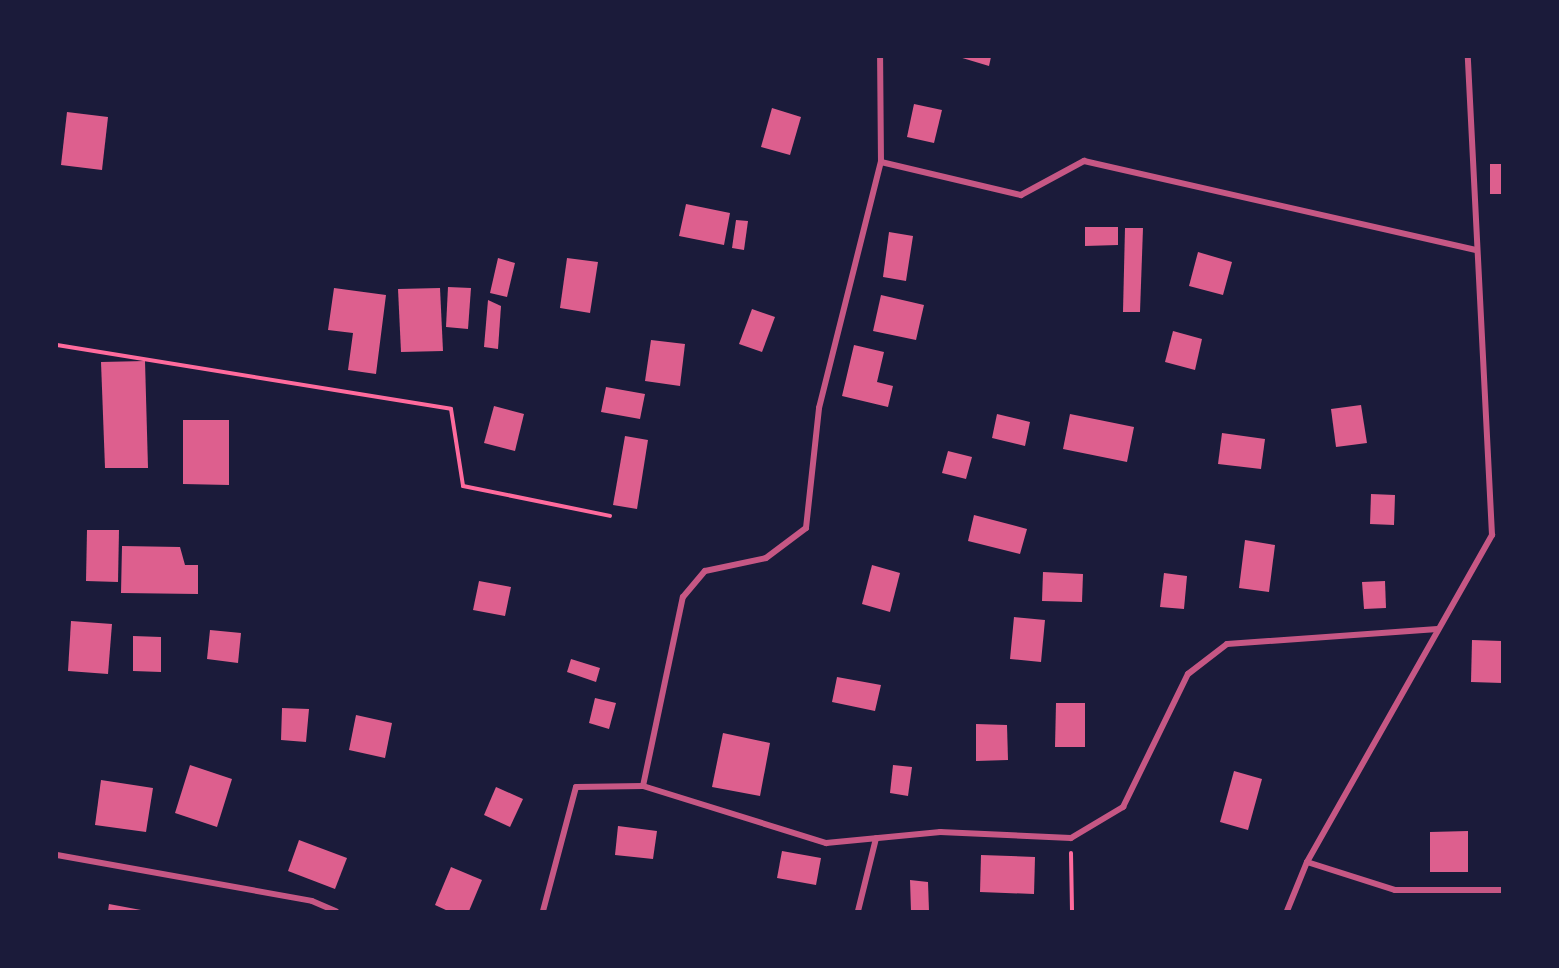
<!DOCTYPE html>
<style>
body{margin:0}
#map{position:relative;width:1559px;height:968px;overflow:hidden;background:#1b1b3a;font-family:Overpass,sans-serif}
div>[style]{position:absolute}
.building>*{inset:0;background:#dd5f8e}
.path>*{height:4px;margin:-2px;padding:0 2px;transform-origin:2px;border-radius:2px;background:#ff6b9d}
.minor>*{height:6px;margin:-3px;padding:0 3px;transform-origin:3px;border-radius:3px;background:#c65784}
span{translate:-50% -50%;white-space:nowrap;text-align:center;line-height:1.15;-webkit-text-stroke:5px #1b1b3a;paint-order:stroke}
.frame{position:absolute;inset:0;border:58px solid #1b1b3a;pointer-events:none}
</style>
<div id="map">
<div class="building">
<div style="clip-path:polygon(959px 57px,991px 57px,989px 66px)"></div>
<div style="clip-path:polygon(914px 104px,942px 110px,934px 143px,907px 137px)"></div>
<div style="clip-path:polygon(772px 108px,801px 117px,790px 155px,761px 147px)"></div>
<div style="clip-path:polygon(67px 112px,108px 117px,102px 170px,61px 165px)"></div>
<div style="clip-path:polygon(1490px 164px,1502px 164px,1502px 194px,1490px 194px)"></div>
<div style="clip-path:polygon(686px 204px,730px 213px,724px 245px,679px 236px)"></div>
<div style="clip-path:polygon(736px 220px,748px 221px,744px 250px,732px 248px)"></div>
<div style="clip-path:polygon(1085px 227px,1118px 227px,1118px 245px,1085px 246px)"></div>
<div style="clip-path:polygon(1125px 228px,1143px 228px,1140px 312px,1123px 312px)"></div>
<div style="clip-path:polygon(889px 232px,913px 236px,906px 281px,883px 277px)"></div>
<div style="clip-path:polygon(1198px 252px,1232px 262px,1223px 295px,1189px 286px)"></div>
<div style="clip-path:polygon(498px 258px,515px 263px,507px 297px,490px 293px)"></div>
<div style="clip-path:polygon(567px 258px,598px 262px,590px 313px,560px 308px)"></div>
<div style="clip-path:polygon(448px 287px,471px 288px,468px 329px,446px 327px)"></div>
<div style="clip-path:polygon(334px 288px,386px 295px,376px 374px,348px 370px,353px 333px,328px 330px)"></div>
<div style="clip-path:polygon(440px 288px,443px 351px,401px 352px,398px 289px)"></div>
<div style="clip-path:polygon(881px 295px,924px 305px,916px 340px,873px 331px)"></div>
<div style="clip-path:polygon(488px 300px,501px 306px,498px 349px,484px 347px)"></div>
<div style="clip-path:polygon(752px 309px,775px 317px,762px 352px,739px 344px)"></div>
<div style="clip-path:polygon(1173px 331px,1202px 339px,1195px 370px,1165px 362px)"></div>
<div style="clip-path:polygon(651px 340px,685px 344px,680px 386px,645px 381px)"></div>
<div style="clip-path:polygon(854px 345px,884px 352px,877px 382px,893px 386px,888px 407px,842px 396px)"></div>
<div style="clip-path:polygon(145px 361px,148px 468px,105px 468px,101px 362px)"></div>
<div style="clip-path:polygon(606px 387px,645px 394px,640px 419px,601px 412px)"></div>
<div style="clip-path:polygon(1361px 405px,1367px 443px,1336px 447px,1331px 409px)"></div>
<div style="clip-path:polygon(494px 406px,524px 414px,515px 451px,484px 443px)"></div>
<div style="clip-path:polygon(997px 414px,1030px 422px,1025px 446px,992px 438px)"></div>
<div style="clip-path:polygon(1070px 414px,1134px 427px,1127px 462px,1063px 449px)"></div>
<div style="clip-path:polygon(183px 420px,229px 420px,229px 485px,183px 484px)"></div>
<div style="clip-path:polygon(1222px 433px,1265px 439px,1261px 469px,1218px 464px)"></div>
<div style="clip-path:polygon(625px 436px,648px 440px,637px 509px,613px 505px)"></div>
<div style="clip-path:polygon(948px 451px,972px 457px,966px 479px,942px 473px)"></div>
<div style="clip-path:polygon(1371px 494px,1395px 495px,1394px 525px,1370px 524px)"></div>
<div style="clip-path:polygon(974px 515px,1027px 529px,1020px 554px,968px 541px)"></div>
<div style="clip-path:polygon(87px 530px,119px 530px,118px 582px,86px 581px)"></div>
<div style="clip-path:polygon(1245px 540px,1275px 545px,1269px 592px,1239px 588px)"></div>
<div style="clip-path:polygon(122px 546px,180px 547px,185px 565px,198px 565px,198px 594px,121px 593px)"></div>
<div style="clip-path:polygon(872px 565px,900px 573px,890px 612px,862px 604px)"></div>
<div style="clip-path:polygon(1043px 572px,1083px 574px,1082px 602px,1042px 601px)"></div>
<div style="clip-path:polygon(1164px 573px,1187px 576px,1184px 609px,1160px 607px)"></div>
<div style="clip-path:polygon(479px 581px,511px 587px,505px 616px,473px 610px)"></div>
<div style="clip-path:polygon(1385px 581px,1386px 608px,1364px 609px,1362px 582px)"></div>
<div style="clip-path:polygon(1014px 617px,1045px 620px,1041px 662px,1010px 659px)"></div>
<div style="clip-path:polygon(71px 621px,112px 624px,108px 674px,68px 671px)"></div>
<div style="clip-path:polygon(210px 630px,241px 633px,238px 663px,207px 659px)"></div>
<div style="clip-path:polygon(133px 636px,161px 637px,161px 672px,133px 671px)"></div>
<div style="clip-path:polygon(1472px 640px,1502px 641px,1502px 683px,1471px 682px)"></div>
<div style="clip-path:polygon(571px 659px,600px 668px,596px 682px,567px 672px)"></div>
<div style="clip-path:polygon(837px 677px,881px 685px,875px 711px,832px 702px)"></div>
<div style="clip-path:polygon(595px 698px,616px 703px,609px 729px,589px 723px)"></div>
<div style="clip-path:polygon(1056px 703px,1085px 703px,1085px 747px,1055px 747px)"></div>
<div style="clip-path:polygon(282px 708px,309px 709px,306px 742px,281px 740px)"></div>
<div style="clip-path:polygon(356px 715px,392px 723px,385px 758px,349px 750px)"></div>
<div style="clip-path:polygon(976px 724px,1007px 725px,1008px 760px,976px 761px)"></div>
<div style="clip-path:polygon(723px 733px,770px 743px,760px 796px,712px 787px)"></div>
<div style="clip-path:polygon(190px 765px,232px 779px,217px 827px,175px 813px)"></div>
<div style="clip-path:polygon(893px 765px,912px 767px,908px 796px,890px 793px)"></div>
<div style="clip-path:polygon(1234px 771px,1262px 779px,1248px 830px,1220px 822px)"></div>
<div style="clip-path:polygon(101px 780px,153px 788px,146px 832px,95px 825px)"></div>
<div style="clip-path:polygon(496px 787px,523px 799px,510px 827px,484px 815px)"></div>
<div style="clip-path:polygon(618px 826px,657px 831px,653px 859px,615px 855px)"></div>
<div style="clip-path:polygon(1468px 831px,1468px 872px,1430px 872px,1430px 832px)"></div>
<div style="clip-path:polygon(299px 840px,347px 858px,335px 889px,288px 871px)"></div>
<div style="clip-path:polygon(782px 851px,821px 858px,816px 885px,777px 878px)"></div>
<div style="clip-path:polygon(981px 855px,1035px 857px,1034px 894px,980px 892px)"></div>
<div style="clip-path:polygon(451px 867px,482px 880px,469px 911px,448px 911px,435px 905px)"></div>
<div style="clip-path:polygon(910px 880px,928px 882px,929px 911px,911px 911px)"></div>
<div style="clip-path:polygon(109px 904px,141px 910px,141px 911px,108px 911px)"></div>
</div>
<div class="path">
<div style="left:57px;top:345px;width:399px;rotate:9.2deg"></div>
<div style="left:451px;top:409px;width:78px;rotate:81.1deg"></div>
<div style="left:463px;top:486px;width:150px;rotate:11.5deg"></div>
<div style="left:1071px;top:853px;width:58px;rotate:89deg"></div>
</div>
<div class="minor">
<div style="left:881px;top:162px;width:144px;rotate:13.3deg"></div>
<div style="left:1021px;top:195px;width:72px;rotate:-28.4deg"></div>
<div style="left:1084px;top:161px;width:403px;rotate:12.8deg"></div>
<div style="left:643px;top:786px;width:192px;rotate:17.3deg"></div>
<div style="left:826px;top:843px;width:115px;rotate:-5.5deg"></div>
<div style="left:940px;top:832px;width:131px;rotate:2.6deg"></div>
<div style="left:1071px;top:838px;width:61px;rotate:-30.8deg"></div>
<div style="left:1123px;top:807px;width:148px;rotate:-64deg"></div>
<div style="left:1188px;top:674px;width:49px;rotate:-37.6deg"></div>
<div style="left:1227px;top:644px;width:211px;rotate:-4.1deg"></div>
<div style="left:57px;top:855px;width:259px;rotate:10.2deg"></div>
<div style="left:312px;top:901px;width:26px;rotate:23deg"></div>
<div style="left:1307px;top:862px;width:92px;rotate:17.7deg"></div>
<div style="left:1395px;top:890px;width:107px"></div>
<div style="left:543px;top:911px;width:128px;rotate:-75.1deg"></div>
<div style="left:576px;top:787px;width:67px;rotate:-0.9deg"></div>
<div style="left:643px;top:786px;width:193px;rotate:-78.1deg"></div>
<div style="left:683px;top:597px;width:34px;rotate:-50deg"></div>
<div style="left:705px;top:571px;width:62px;rotate:-12deg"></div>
<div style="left:766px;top:558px;width:50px;rotate:-36.9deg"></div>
<div style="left:806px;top:528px;width:121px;rotate:-83.8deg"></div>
<div style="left:819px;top:408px;width:254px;rotate:-75.9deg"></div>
<div style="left:881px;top:162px;width:105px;rotate:-90.5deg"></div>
<div style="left:858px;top:911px;width:75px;rotate:-76.1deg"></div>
<div style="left:1287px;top:911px;width:53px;rotate:-67.8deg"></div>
<div style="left:1307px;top:862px;width:376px;rotate:-60.5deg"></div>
<div style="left:1492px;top:535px;width:479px;rotate:-92.9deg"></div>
</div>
<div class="frame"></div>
</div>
